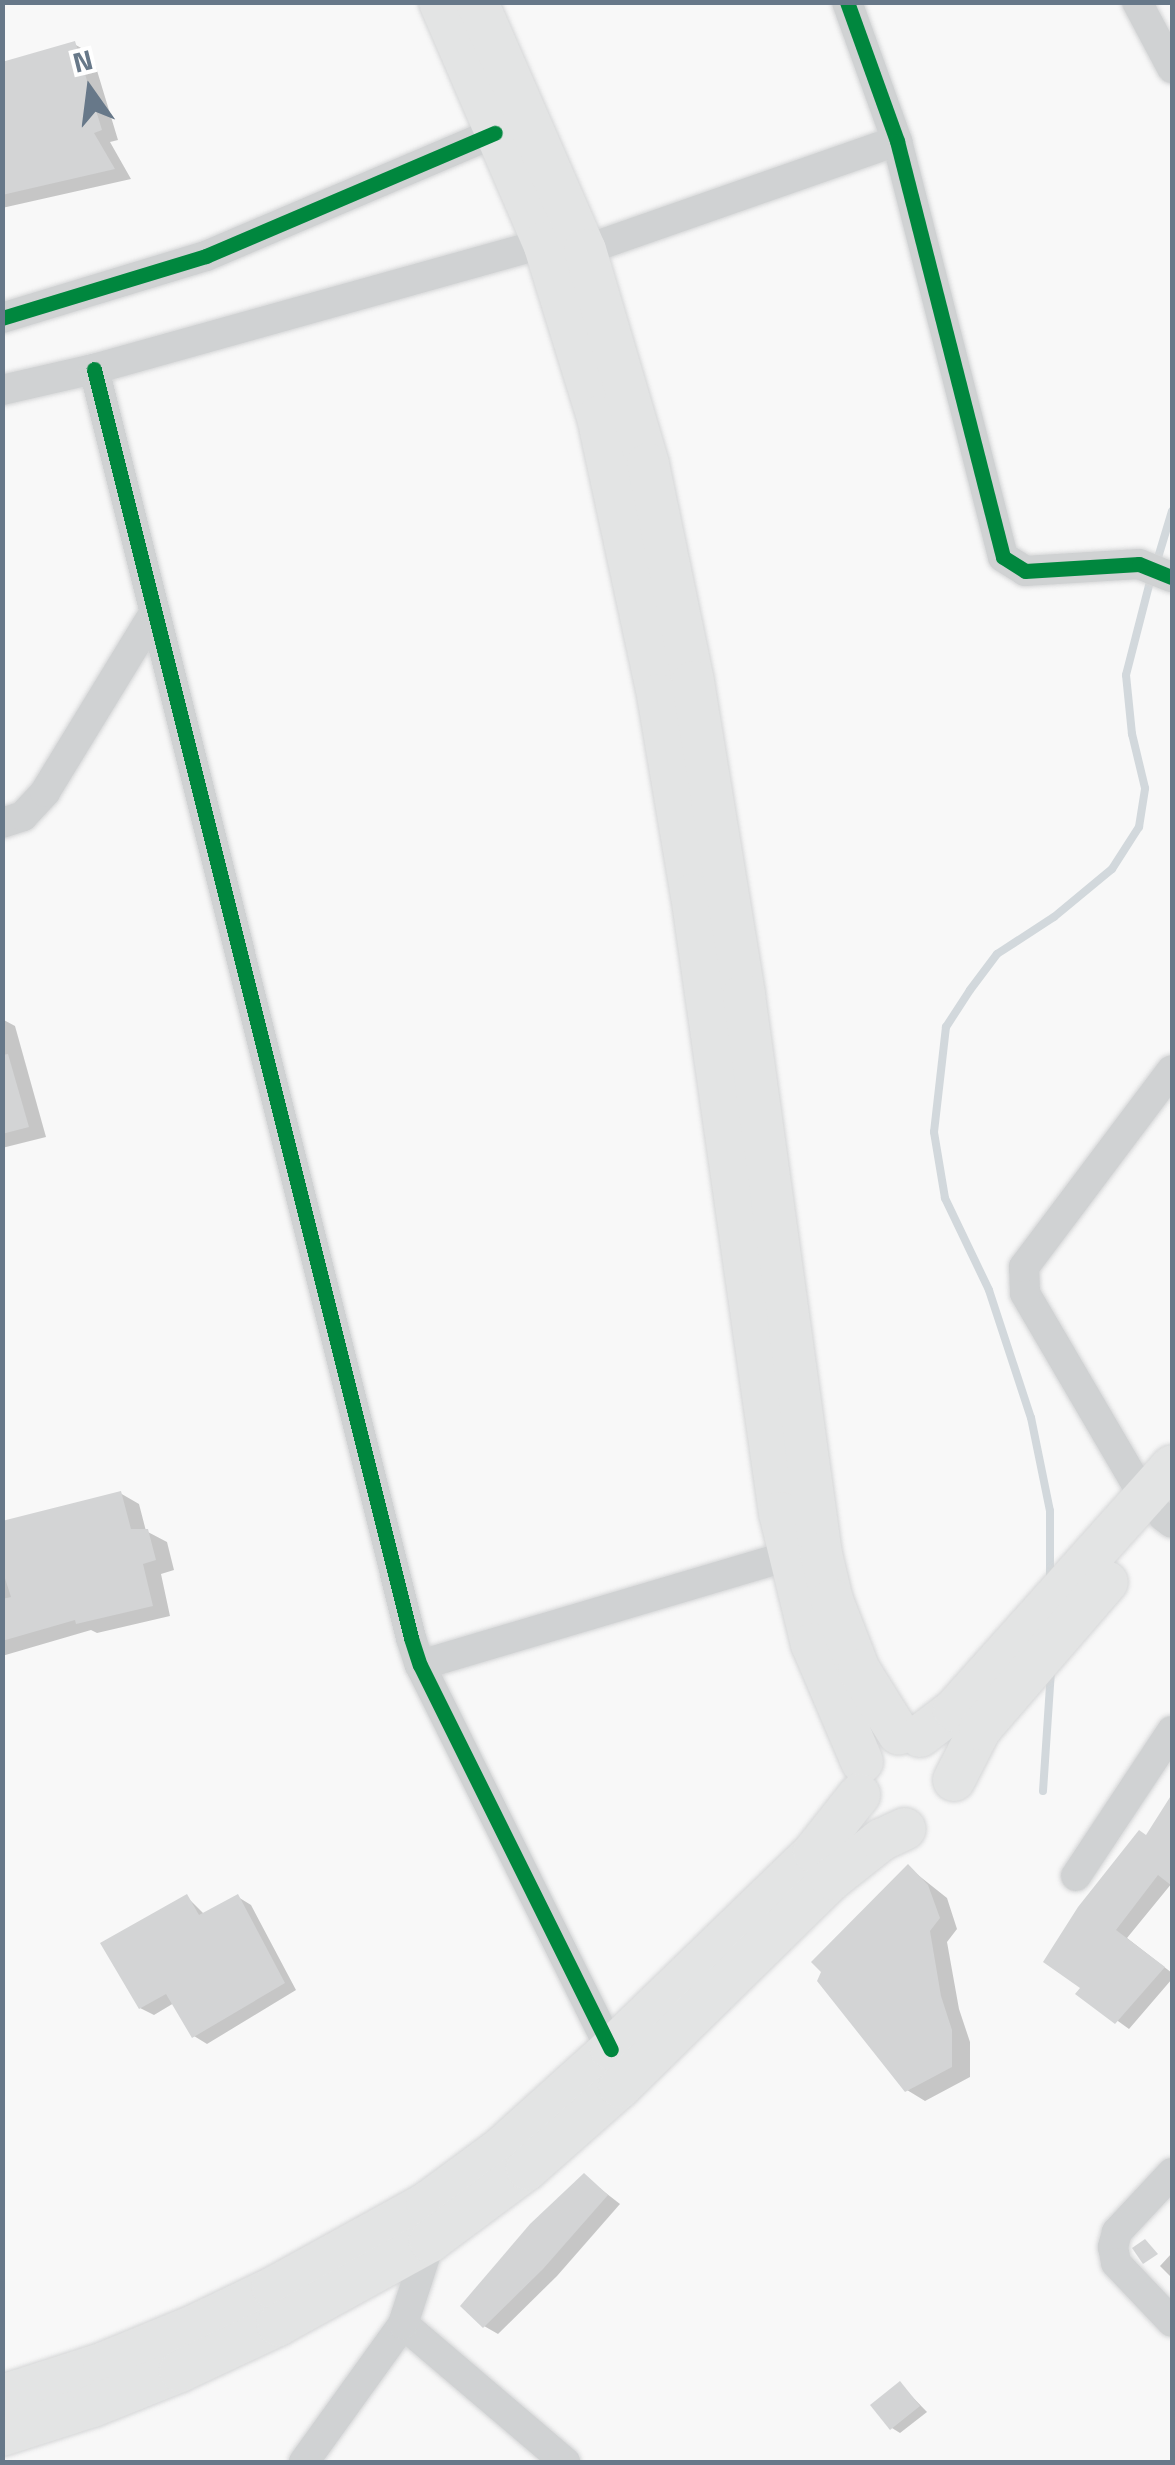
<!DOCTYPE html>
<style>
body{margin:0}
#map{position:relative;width:1175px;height:2465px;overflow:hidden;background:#f8f8f8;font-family:"Titillium Web",sans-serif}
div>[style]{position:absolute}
.shadow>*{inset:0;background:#0003}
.stream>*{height:8px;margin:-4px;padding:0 4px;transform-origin:4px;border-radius:4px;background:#d2d8dc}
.building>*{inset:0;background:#d3d4d5}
.roads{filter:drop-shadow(0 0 2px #d5d6d7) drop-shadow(0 0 2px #d5d6d7)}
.street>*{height:30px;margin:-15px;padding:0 15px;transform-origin:15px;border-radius:15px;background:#d0d2d3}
.secondary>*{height:42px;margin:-21px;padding:0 21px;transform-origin:21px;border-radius:21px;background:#e3e4e4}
.cycleway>*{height:15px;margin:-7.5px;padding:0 7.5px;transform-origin:7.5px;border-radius:7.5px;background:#00873e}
span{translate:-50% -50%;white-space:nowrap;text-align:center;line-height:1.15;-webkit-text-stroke:10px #fff;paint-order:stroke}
.frame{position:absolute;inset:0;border:5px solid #677889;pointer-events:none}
.north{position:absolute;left:40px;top:40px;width:100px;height:100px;-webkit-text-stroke:8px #fff;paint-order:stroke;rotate:346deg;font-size:28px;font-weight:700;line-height:40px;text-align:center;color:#677889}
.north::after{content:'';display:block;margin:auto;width:35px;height:45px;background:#677889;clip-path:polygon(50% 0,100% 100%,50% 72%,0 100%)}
</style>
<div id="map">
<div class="shadow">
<div style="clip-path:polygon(74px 44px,92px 54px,118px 140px,110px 142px,131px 179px,2px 208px,2px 64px)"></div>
<div style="clip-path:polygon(2px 1019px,15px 1026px,46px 1137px,2px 1148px)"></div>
<div style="clip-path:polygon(120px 1493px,139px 1504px,146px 1531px,167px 1542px,174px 1570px,161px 1574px,170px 1616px,97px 1633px,91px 1630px,2px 1656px,2px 1524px)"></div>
<div style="clip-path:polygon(1172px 1799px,1172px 1883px,1127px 1938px,1172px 1973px,1172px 1979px,1129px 2029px,1079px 1993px,1147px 1838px)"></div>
<div style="clip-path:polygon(908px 1867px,947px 1898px,957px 1929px,947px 1942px,959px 2009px,970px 2042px,970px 2077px,925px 2101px,907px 2090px)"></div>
<div style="clip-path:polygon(187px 1897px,205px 1915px,238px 1897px,251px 1905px,296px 1990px,207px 2044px,194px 2036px,174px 2003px,154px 2015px,140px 2008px)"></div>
<div style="clip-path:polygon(584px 2176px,620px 2204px,557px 2276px,498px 2334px,484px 2326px)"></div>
<div style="clip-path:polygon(1172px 2253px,1172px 2278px,1160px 2266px)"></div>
<div style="clip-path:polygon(900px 2384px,927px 2412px,900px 2433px,892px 2428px)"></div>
</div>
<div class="stream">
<div style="left:1157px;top:561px;width:52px;rotate:-73.3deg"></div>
<div style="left:1050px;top:1577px;width:66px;rotate:-90deg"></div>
<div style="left:1050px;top:1511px;width:95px;rotate:-101.5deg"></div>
<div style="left:1031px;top:1418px;width:135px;rotate:-108.2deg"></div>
<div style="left:989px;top:1290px;width:102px;rotate:-115.6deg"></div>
<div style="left:945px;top:1198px;width:67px;rotate:-99.5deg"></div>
<div style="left:934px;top:1132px;width:106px;rotate:-83.5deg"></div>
<div style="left:946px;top:1027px;width:44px;rotate:-57deg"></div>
<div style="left:970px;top:990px;width:45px;rotate:-53.1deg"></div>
<div style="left:997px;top:954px;width:68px;rotate:-33deg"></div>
<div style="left:1054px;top:917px;width:75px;rotate:-39.6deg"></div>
<div style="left:1112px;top:869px;width:50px;rotate:-57.3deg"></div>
<div style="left:1139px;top:827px;width:39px;rotate:-81deg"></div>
<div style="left:1145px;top:788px;width:56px;rotate:-103.5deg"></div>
<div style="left:1132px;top:734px;width:59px;rotate:-95.8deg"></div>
<div style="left:1126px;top:675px;width:104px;rotate:-75.6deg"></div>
<div style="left:1043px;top:1791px;width:120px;rotate:-86.2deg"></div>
</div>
<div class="building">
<div style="clip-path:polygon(75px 41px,102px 130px,94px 133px,115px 169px,2px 195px,2px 62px)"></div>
<div style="clip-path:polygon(8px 1054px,29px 1127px,2px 1134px,2px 1055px)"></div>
<div style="clip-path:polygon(121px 1491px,131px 1529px,148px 1529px,156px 1560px,143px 1564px,153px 1606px,76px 1624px,75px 1620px,2px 1641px,2px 1599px,11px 1597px,2px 1569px,2px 1521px)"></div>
<div style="clip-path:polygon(1172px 1794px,1172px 1886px,1158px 1875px,1116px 1930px,1165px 1967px,1115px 2024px,1075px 1994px,1080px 1988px,1043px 1962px,1078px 1907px,1139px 1830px,1146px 1835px)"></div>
<div style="clip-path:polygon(908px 1864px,928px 1885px,940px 1918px,930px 1931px,941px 1996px,952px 2030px,952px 2067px,905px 2092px,817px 1981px,821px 1972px,811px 1962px)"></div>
<div style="clip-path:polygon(187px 1894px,199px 1915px,238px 1894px,285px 1983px,192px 2038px,166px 1994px,139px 2009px,100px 1943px)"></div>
<div style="clip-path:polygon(584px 2173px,608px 2195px,543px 2269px,483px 2328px,460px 2306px,530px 2224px)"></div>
<div style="clip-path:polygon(1145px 2239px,1158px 2254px,1143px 2264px,1132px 2248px)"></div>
<div style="clip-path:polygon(900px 2381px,920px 2406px,890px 2430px,870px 2405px)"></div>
</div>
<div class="roads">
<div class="street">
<div style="left:847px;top:2px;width:148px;rotate:70.2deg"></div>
<div style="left:897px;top:141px;width:429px;rotate:75.7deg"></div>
<div style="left:1003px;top:557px;width:26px;rotate:32deg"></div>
<div style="left:1025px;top:571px;width:114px;rotate:-3.5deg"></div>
<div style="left:1139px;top:564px;width:35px;rotate:22deg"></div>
<div style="left:1137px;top:2px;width:75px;rotate:62.1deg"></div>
<div style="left:585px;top:250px;width:330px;rotate:-19.3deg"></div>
<div style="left:2px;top:318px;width:213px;rotate:-16.9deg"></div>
<div style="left:206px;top:256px;width:314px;rotate:-23.1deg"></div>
<div style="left:94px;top:369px;width:1308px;rotate:75.97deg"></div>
<div style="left:411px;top:1638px;width:28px;rotate:72deg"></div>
<div style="left:420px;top:1665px;width:429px;rotate:63.6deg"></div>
<div style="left:2px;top:390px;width:94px;rotate:-12.9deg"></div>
<div style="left:94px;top:369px;width:467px;rotate:-15.6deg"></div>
<div style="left:2px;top:823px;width:22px;rotate:-18deg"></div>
<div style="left:23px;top:816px;width:33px;rotate:-47deg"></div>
<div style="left:45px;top:792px;width:211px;rotate:-58.6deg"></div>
<div style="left:1144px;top:1497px;width:236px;rotate:-120.3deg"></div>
<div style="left:1025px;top:1293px;width:26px;rotate:-92deg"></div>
<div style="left:1024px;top:1267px;width:246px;rotate:-53.1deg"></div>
<div style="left:1163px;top:1516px;width:11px;rotate:38deg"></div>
<div style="left:420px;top:1665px;width:385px;rotate:-16.5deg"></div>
<div style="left:1076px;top:1876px;width:174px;rotate:-56.5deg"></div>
<div style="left:1172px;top:2173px;width:81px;rotate:133deg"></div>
<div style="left:1117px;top:2232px;width:16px;rotate:105deg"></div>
<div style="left:1113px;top:2247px;width:16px;rotate:79deg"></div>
<div style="left:1116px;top:2263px;width:81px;rotate:46.5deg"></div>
<div style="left:403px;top:2324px;width:213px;rotate:40.4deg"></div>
<div style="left:304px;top:2462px;width:170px;rotate:-54.3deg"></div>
<div style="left:403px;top:2324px;width:87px;rotate:-72deg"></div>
</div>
<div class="secondary">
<div style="left:440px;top:2px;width:262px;rotate:66.7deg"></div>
<div style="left:544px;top:243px;width:182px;rotate:72.8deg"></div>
<div style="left:598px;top:417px;width:284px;rotate:77.8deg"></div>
<div style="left:658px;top:695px;width:203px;rotate:80.4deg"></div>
<div style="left:692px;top:895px;width:624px;rotate:81.9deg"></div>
<div style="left:780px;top:1513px;width:135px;rotate:76.3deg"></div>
<div style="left:812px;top:1644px;width:128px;rotate:67deg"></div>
<div style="left:477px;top:2px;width:270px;rotate:66.5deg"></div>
<div style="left:585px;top:250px;width:223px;rotate:73.6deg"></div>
<div style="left:648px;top:464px;width:223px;rotate:78.3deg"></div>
<div style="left:693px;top:682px;width:317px;rotate:80.7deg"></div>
<div style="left:744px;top:995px;width:564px;rotate:82.16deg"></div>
<div style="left:821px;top:1554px;width:47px;rotate:76.6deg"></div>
<div style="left:832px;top:1600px;width:75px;rotate:68.9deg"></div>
<div style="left:859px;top:1670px;width:75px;rotate:58deg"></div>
<div style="left:920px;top:1736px;width:43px;rotate:-37.4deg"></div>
<div style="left:954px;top:1710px;width:327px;rotate:-48.2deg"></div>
<div style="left:954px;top:1780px;width:57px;rotate:-63deg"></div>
<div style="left:980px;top:1729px;width:194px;rotate:-49.2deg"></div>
<div style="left:2px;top:2396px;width:107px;rotate:-17.9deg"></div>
<div style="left:104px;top:2363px;width:100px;rotate:-22.4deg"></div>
<div style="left:196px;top:2325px;width:85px;rotate:-25.7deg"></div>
<div style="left:273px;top:2288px;width:176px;rotate:-28.9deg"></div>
<div style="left:427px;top:2203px;width:89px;rotate:-36.4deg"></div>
<div style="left:499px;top:2150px;width:151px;rotate:-42deg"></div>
<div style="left:611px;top:2049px;width:283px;rotate:-44.1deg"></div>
<div style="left:814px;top:1852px;width:73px;rotate:-51.7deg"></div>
<div style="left:2px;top:2435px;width:96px;rotate:-17.7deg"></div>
<div style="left:93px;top:2406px;width:94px;rotate:-21.9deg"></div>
<div style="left:180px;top:2371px;width:108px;rotate:-25.1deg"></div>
<div style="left:278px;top:2325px;width:174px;rotate:-28.9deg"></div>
<div style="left:430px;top:2241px;width:121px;rotate:-36.6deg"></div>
<div style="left:527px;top:2169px;width:124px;rotate:-41.4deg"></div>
<div style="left:620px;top:2087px;width:297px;rotate:-44.5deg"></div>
<div style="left:832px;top:1879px;width:63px;rotate:-38.5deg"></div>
<div style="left:881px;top:1840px;width:26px;rotate:-25deg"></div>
</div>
</div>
<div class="cycleway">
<div style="left:847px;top:2px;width:148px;rotate:70.2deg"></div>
<div style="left:897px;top:141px;width:429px;rotate:75.7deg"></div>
<div style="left:1003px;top:557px;width:26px;rotate:32deg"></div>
<div style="left:1025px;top:571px;width:114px;rotate:-3.5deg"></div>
<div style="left:1139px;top:564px;width:35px;rotate:22deg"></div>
<div style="left:2px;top:318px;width:213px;rotate:-16.9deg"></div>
<div style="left:206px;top:256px;width:314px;rotate:-23.1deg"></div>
<div style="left:94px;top:369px;width:1308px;rotate:75.97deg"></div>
<div style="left:411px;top:1638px;width:28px;rotate:72deg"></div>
<div style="left:420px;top:1665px;width:429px;rotate:63.6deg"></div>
</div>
<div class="frame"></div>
<div class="north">N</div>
</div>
